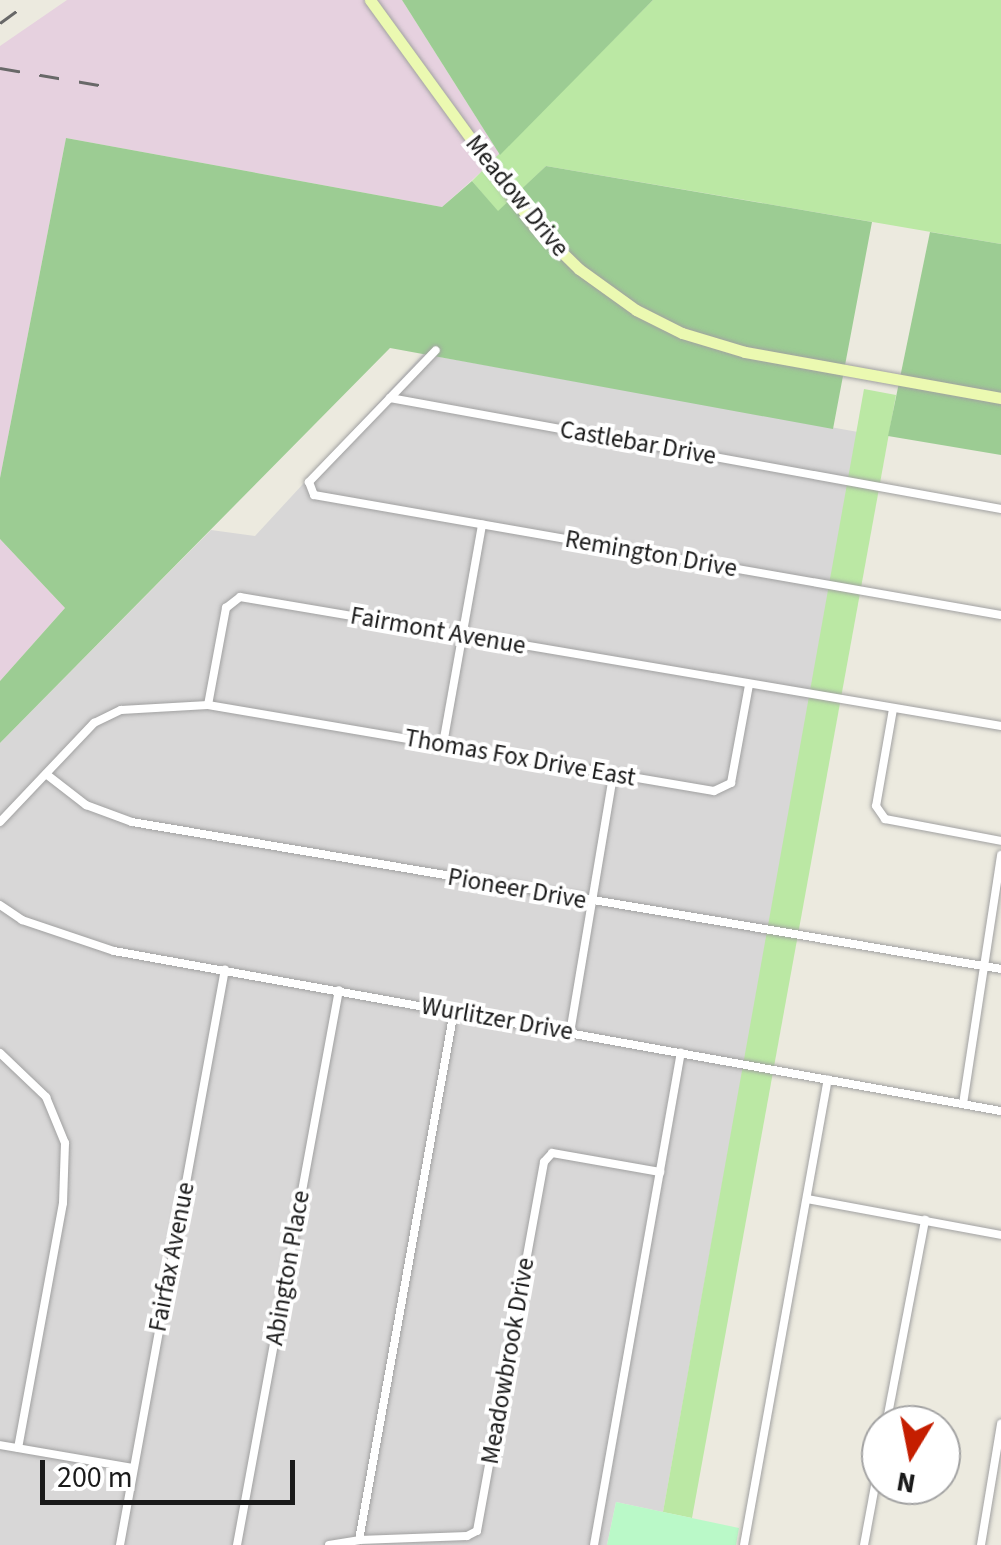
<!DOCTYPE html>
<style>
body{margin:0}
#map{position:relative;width:1001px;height:1545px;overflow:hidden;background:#eceadf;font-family:"Source Sans 3",sans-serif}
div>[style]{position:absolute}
.residential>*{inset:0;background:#d8d7d7}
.industrial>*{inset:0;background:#e6d1df}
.grass>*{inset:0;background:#bbe8a4}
.forest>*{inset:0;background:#9ccc93}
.park>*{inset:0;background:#baf9c8}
.roads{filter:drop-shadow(0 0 2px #a1a1a1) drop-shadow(0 0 2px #a1a1a1)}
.street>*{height:8px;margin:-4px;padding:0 4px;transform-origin:4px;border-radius:4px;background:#fff}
.secondary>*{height:11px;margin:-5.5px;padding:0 5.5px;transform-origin:5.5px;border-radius:5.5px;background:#ebf9b1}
.rail>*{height:2.5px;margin-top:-1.25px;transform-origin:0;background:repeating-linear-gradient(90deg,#686868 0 20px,transparent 0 40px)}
span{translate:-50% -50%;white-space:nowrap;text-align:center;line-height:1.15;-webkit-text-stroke:8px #fff;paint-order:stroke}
.street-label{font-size:25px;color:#1a1a1a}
.north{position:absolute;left:861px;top:1405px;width:100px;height:100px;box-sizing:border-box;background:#fff;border:2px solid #a3a3a3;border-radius:50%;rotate:190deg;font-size:28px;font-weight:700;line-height:40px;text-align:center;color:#1a1a1a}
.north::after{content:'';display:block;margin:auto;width:35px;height:45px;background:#c51e00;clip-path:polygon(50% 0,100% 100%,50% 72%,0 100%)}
.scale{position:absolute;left:40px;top:1460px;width:255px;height:45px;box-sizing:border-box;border:5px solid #1a1a1a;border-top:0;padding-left:12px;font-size:30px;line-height:35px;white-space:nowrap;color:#1a1a1a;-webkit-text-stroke:8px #fff;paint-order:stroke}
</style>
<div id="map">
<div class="residential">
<div style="clip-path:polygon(423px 354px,858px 432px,663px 1512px,616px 1502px,607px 1545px,0 1545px,0 743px,211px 530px,255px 536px)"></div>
</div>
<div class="industrial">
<div style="clip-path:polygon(67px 0,402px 0,500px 155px,442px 207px,66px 138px,0 478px,0 46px)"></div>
<div style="clip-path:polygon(0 539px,65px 608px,0 681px)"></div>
</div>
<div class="grass">
<div style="clip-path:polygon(653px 0,1001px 0,1001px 244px,546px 166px,498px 212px,472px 181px)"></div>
<div style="clip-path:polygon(864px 389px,896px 395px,692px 1518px,663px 1512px)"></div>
</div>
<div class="forest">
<div style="clip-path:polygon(402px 0,653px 0,500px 155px)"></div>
<div style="clip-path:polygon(66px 138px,442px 207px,472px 181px,498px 211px,546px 166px,872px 222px,833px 429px,390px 348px,0 743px,0 681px,65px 608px,0 539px,0 478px)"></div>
<div style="clip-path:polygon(930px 232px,1001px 244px,1001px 455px,888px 436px)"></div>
</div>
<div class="park">
<div style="clip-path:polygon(616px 1502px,739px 1528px,736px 1545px,607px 1545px)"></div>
</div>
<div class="roads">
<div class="street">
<div style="left:390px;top:398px;width:66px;rotate:-46.2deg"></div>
<div style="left:1001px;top:509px;width:621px;rotate:-169.7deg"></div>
<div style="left:390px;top:398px;width:117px;rotate:134deg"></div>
<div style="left:309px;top:482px;width:14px;rotate:69deg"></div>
<div style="left:314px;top:495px;width:697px;rotate:9.91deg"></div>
<div style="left:208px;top:705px;width:99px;rotate:-79.5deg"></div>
<div style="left:226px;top:608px;width:18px;rotate:-38deg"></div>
<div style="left:240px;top:597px;width:772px;rotate:9.62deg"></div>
<div style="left:893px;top:709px;width:98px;rotate:99.9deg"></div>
<div style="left:876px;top:806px;width:16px;rotate:55deg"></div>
<div style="left:885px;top:819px;width:118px;rotate:10.7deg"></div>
<div style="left:443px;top:744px;width:223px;rotate:-79.9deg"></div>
<div style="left:46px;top:774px;width:51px;rotate:37.8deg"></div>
<div style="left:86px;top:805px;width:49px;rotate:20.3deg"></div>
<div style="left:132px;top:822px;width:881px;rotate:9.6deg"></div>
<div style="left:0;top:822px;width:137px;rotate:-46.5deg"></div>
<div style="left:94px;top:723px;width:30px;rotate:-26deg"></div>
<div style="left:121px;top:710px;width:87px;rotate:-3.3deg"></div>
<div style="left:208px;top:705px;width:513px;rotate:9.65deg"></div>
<div style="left:714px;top:791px;width:19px;rotate:-25deg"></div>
<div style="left:731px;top:783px;width:100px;rotate:-79.6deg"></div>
<div style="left:0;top:905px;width:27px;rotate:34deg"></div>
<div style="left:22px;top:920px;width:97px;rotate:18.6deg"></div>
<div style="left:114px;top:951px;width:901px;rotate:10.23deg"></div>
<div style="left:570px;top:1033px;width:262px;rotate:-80.5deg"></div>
<div style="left:0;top:1053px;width:64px;rotate:43.7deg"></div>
<div style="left:46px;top:1097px;width:50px;rotate:67.6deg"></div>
<div style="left:65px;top:1143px;width:60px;rotate:91.9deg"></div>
<div style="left:63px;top:1203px;width:249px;rotate:100.4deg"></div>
<div style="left:963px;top:1104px;width:252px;rotate:-81.3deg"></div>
<div style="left:807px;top:1199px;width:197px;rotate:10.5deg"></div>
<div style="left:886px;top:1425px;width:209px;rotate:-79.2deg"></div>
<div style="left:0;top:1445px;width:135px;rotate:9.8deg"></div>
<div style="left:359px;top:1540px;width:537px;rotate:-79.82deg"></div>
<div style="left:120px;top:1545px;width:585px;rotate:-79.67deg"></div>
<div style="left:237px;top:1545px;width:564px;rotate:-79.59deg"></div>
<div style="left:329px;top:1545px;width:30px;rotate:-9deg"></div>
<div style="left:359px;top:1540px;width:108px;rotate:-2.1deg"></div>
<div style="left:467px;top:1536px;width:11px;rotate:-27deg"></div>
<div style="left:477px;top:1531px;width:375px;rotate:-79.7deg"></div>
<div style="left:544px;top:1162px;width:12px;rotate:-48deg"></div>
<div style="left:552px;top:1153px;width:110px;rotate:10deg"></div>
<div style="left:594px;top:1545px;width:500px;rotate:-80deg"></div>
<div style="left:744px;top:1545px;width:473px;rotate:-79.8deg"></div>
<div style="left:864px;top:1545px;width:94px;rotate:-79.5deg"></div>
<div style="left:981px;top:1545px;width:123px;rotate:-80.6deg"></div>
</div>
<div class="secondary">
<div style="left:370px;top:0;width:277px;rotate:54deg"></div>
<div style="left:533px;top:224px;width:64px;rotate:44.4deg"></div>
<div style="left:579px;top:269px;width:70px;rotate:35.7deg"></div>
<div style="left:636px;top:310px;width:51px;rotate:26.6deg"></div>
<div style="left:682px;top:333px;width:66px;rotate:16.8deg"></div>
<div style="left:745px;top:352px;width:260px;rotate:10.2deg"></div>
</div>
</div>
<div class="rail">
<div style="left:0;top:23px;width:39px;rotate:-36deg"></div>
<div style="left:0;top:68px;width:112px;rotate:9.8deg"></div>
</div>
<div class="street-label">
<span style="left:517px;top:196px;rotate:51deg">Meadow Drive</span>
<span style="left:638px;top:443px;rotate:10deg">Castlebar Drive</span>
<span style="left:651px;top:554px;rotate:10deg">Remington Drive</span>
<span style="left:438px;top:631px;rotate:10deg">Fairmont Avenue</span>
<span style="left:520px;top:758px;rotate:10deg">Thomas Fox Drive East</span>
<span style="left:517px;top:889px;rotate:10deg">Pioneer Drive</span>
<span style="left:497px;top:1019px;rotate:10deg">Wurlitzer Drive</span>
<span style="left:172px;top:1257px;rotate:-79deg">Fairfax Avenue</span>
<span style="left:288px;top:1268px;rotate:-80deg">Abington Place</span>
<span style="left:508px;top:1361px;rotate:-80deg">Meadowbrook Drive</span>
</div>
<div class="north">N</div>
<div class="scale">200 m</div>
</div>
